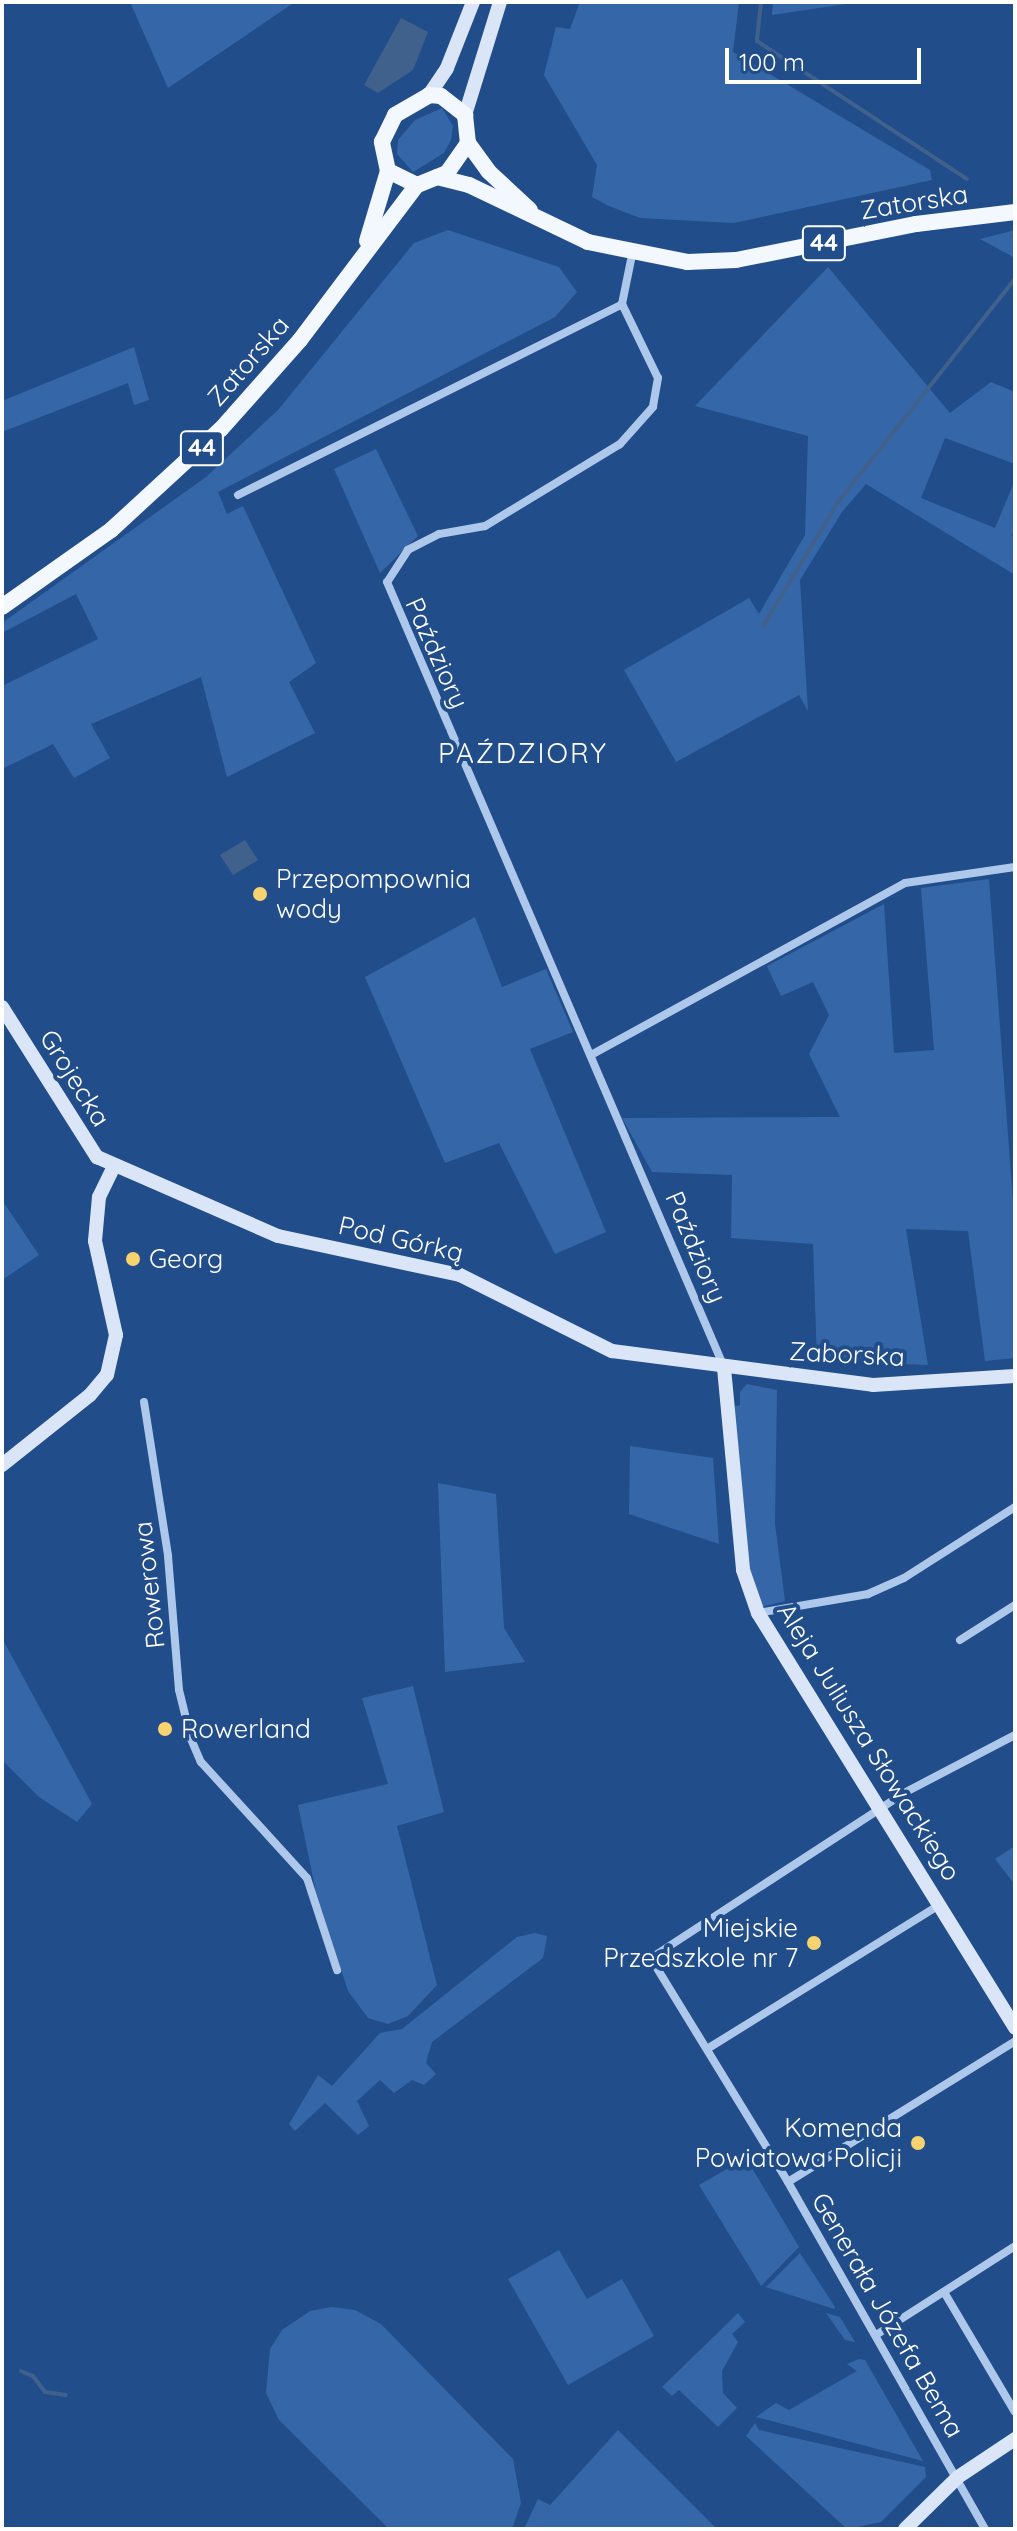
<!DOCTYPE html>
<meta charset="utf-8">
<style>
body{margin:0}
#map{position:relative;width:1017px;height:2531px;overflow:hidden;background:#214d8a;font-family:Quicksand,sans-serif}
div>[style]{position:absolute}
.green>*{inset:0;background:#3567a8}
.water>*{inset:0;background:#41618d}
.stream>*{height:4px;margin:-2px;padding:0 2px;transform-origin:2px;border-radius:2px;background:#41618d}
.street>*{height:8px;margin:-4px;padding:0 4px;transform-origin:4px;border-radius:4px;background:#aec8eb}
.secondary>*{height:14px;margin:-7px;padding:0 7px;transform-origin:7px;border-radius:7px;background:#dae6f8}
.primary>*{height:16px;margin:-8px;padding:0 8px;transform-origin:8px;border-radius:8px;background:#f3f7fe}
.dots>*{width:22px;height:22px;translate:-50% -50%;box-sizing:border-box;border:4px solid #214d8a;border-radius:50%}
span{translate:-50% -50%;white-space:nowrap;text-align:center;line-height:1.15;-webkit-text-stroke:8px #214d8a;paint-order:stroke}
.shield-label span{padding:2px 6px;background:#214d8a;border:2px solid;border-radius:6px;-webkit-text-stroke-width:0}
.shield-label{font-size:24px;color:#fff;font-weight:700}
.street-label{font-size:26px;color:#fff}
.poi-label{font-size:26px;color:#fff}
.left{translate:0 -50%;text-align:left}
.right{translate:-100% -50%;text-align:right}
.neighbourhood-label{font-size:28px;color:#fff;letter-spacing:2px}
.frame{position:absolute;inset:0;border:4px solid #fff;pointer-events:none}
.scale{position:absolute;left:725px;top:48px;width:196px;height:36px;box-sizing:border-box;border:4px solid #fff;border-top:0;padding-left:10px;font-size:24px;line-height:28px;white-space:nowrap;color:#fff;-webkit-text-stroke:6px #214d8a;paint-order:stroke}
</style>
<div id="map">
<div class="green">
<div style="clip-path:polygon(130px 2px,295px 2px,168px 88px)"></div>
<div style="clip-path:polygon(580px 2px,739px 2px,733px 52px,930px 170px,932px 180px,734px 223px,640px 218px,609px 206px,592px 197px,597px 165px,544px 75px,556px 27px,570px 29px)"></div>
<div style="clip-path:polygon(773px 2px,859px 2px,772px 15px)"></div>
<div style="clip-path:polygon(442px 108px,453px 126px,451px 140px,444px 153px,413px 172px,397px 154px,398px 140px,415px 120px)"></div>
<div style="clip-path:polygon(448px 230px,559px 267px,577px 292px,555px 317px,218px 492px,227px 514px,243px 506px,316px 663px,289px 682px,315px 733px,227px 777px,201px 677px,91px 724px,110px 758px,74px 778px,53px 744px,2px 769px,2px 686px,98px 639px,76px 594px,2px 633px,2px 623px,206px 477px,278px 410px,414px 243px)"></div>
<div style="clip-path:polygon(1015px 230px,1015px 258px,980px 239px)"></div>
<div style="clip-path:polygon(828px 267px,950px 413px,991px 382px,1015px 392px,1015px 464px,945px 438px,921px 498px,995px 528px,1015px 480px,1015px 535px,1010px 534px,1015px 537px,1015px 575px,866px 484px,842px 512px,800px 580px,808px 711px,799px 695px,676px 762px,624px 670px,749px 598px,759px 614px,805px 535px,808px 436px,695px 406px)"></div>
<div style="clip-path:polygon(134px 347px,149px 400px,134px 405px,128px 383px,2px 432px,2px 401px)"></div>
<div style="clip-path:polygon(376px 449px,418px 536px,380px 573px,334px 469px)"></div>
<div style="clip-path:polygon(989px 879px,1015px 1229px,1015px 1358px,985px 1361px,968px 1231px,906px 1229px,928px 1365px,817px 1361px,813px 1244px,731px 1238px,732px 1175px,652px 1172px,622px 1118px,840px 1117px,809px 1054px,829px 1015px,813px 982px,781px 996px,767px 966px,884px 904px,894px 1053px,934px 1050px,921px 888px)"></div>
<div style="clip-path:polygon(475px 917px,502px 987px,546px 969px,573px 1032px,530px 1049px,606px 1232px,555px 1254px,499px 1143px,445px 1163px,365px 977px)"></div>
<div style="clip-path:polygon(2px 1200px,39px 1255px,2px 1280px)"></div>
<div style="clip-path:polygon(747px 1384px,777px 1390px,775px 1524px,785px 1601px,761px 1607px,749px 1569px,733px 1407px,740px 1405px,740px 1392px)"></div>
<div style="clip-path:polygon(630px 1446px,713px 1458px,719px 1544px,629px 1514px)"></div>
<div style="clip-path:polygon(438px 1483px,496px 1494px,504px 1628px,525px 1662px,445px 1672px)"></div>
<div style="clip-path:polygon(2px 1638px,92px 1804px,77px 1822px,39px 1797px,2px 1760px)"></div>
<div style="clip-path:polygon(413px 1686px,444px 1812px,397px 1826px,437px 1985px,408px 2016px,388px 2024px,368px 2018px,348px 1991px,316px 1892px,298px 1805px,388px 1784px,362px 1698px)"></div>
<div style="clip-path:polygon(1015px 1846px,1015px 1885px,995px 1859px)"></div>
<div style="clip-path:polygon(535px 1933px,547px 1936px,543px 1958px,432px 2042px,426px 2063px,436px 2074px,424px 2085px,412px 2080px,394px 2093px,380px 2080px,357px 2101px,369px 2126px,358px 2135px,325px 2103px,295px 2131px,289px 2124px,318px 2075px,332px 2086px,380px 2033px,402px 2029px,517px 1937px)"></div>
<div style="clip-path:polygon(746px 2158px,799px 2247px,761px 2286px,699px 2185px)"></div>
<div style="clip-path:polygon(559px 2250px,587px 2299px,622px 2279px,654px 2336px,568px 2385px,508px 2279px)"></div>
<div style="clip-path:polygon(800px 2253px,835px 2307px,834px 2309px,766px 2287px)"></div>
<div style="clip-path:polygon(332px 2307px,355px 2310px,381px 2324px,513px 2459px,521px 2503px,512px 2529px,389px 2529px,279px 2420px,266px 2393px,270px 2349px,282px 2330px,310px 2311px)"></div>
<div style="clip-path:polygon(738px 2313px,745px 2322px,732px 2334px,738px 2342px,722px 2371px,723px 2393px,737px 2408px,718px 2427px,679px 2390px,672px 2396px,662px 2387px)"></div>
<div style="clip-path:polygon(826px 2313px,840px 2317px,855px 2342px,845px 2340px)"></div>
<div style="clip-path:polygon(859px 2359px,865px 2360px,923px 2461px,756px 2417px,776px 2403px,789px 2410px,857px 2371px,847px 2364px)"></div>
<div style="clip-path:polygon(755px 2423px,759px 2430px,925px 2467px,926px 2477px,881px 2522px,847px 2529px,746px 2436px)"></div>
<div style="clip-path:polygon(618px 2430px,717px 2529px,524px 2529px,538px 2499px,550px 2505px)"></div>
</div>
<div class="water">
<div style="clip-path:polygon(401px 18px,428px 32px,413px 70px,378px 93px,364px 85px)"></div>
<div style="clip-path:polygon(245px 840px,258px 860px,233px 875px,220px 855px)"></div>
</div>
<div class="stream">
<div style="left:761px;top:2px;width:39px;rotate:96deg"></div>
<div style="left:757px;top:41px;width:251px;rotate:33.3deg"></div>
<div style="left:1012px;top:235px;width:5px;rotate:53deg"></div>
<div style="left:763px;top:626px;width:145px;rotate:-58.8deg"></div>
<div style="left:838px;top:502px;width:285px;rotate:-51.6deg"></div>
<div style="left:21px;top:2371px;width:13px;rotate:23deg"></div>
<div style="left:33px;top:2376px;width:20px;rotate:53deg"></div>
<div style="left:45px;top:2392px;width:21px;rotate:8deg"></div>
</div>
<div class="street">
<div style="left:622px;top:304px;width:82px;rotate:64.1deg"></div>
<div style="left:658px;top:378px;width:29px;rotate:100deg"></div>
<div style="left:653px;top:407px;width:50px;rotate:131.7deg"></div>
<div style="left:620px;top:444px;width:158px;rotate:148.7deg"></div>
<div style="left:485px;top:526px;width:47px;rotate:170.1deg"></div>
<div style="left:439px;top:534px;width:35px;rotate:153deg"></div>
<div style="left:408px;top:550px;width:38px;rotate:123deg"></div>
<div style="left:387px;top:582px;width:854px;rotate:66.77deg"></div>
<div style="left:238px;top:495px;width:429px;rotate:-26.4deg"></div>
<div style="left:622px;top:304px;width:50px;rotate:-78.5deg"></div>
<div style="left:591px;top:1055px;width:358px;rotate:-28.7deg"></div>
<div style="left:905px;top:883px;width:111px;rotate:-8.3deg"></div>
<div style="left:144px;top:1402px;width:156px;rotate:81.1deg"></div>
<div style="left:168px;top:1556px;width:134px;rotate:85.3deg"></div>
<div style="left:179px;top:1690px;width:50px;rotate:76.2deg"></div>
<div style="left:191px;top:1739px;width:25px;rotate:67deg"></div>
<div style="left:201px;top:1762px;width:157px;rotate:47.6deg"></div>
<div style="left:307px;top:1878px;width:97px;rotate:71.9deg"></div>
<div style="left:758px;top:1613px;width:112px;rotate:-9.8deg"></div>
<div style="left:868px;top:1594px;width:39px;rotate:-24deg"></div>
<div style="left:904px;top:1578px;width:132px;rotate:-32.6deg"></div>
<div style="left:960px;top:1640px;width:65px;rotate:-32.5deg"></div>
<div style="left:707px;top:2049px;width:275px;rotate:-31.8deg"></div>
<div style="left:788px;top:2182px;width:267px;rotate:-31.8deg"></div>
<div style="left:944px;top:2292px;width:139px;rotate:59.4deg"></div>
<div style="left:876px;top:2335px;width:165px;rotate:-32.6deg"></div>
<div style="left:985px;top:2529px;width:399px;rotate:-119.6deg"></div>
<div style="left:788px;top:2182px;width:263px;rotate:-121.5deg"></div>
<div style="left:651px;top:1958px;width:302px;rotate:-33.1deg"></div>
<div style="left:904px;top:1793px;width:125px;rotate:-27.6deg"></div>
</div>
<div class="secondary">
<div style="left:429px;top:95px;width:32px;rotate:-56deg"></div>
<div style="left:447px;top:68px;width:71px;rotate:-68.5deg"></div>
<div style="left:465px;top:115px;width:118px;rotate:-72.8deg"></div>
<div style="left:2px;top:1007px;width:178px;rotate:57.7deg"></div>
<div style="left:97px;top:1157px;width:197px;rotate:23.6deg"></div>
<div style="left:278px;top:1236px;width:186px;rotate:12.1deg"></div>
<div style="left:460px;top:1275px;width:170px;rotate:26.6deg"></div>
<div style="left:612px;top:1351px;width:263px;rotate:7.4deg"></div>
<div style="left:873px;top:1385px;width:142px;rotate:-3.6deg"></div>
<div style="left:724px;top:1368px;width:203px;rotate:84.6deg"></div>
<div style="left:743px;top:1570px;width:46px;rotate:70.8deg"></div>
<div style="left:758px;top:1613px;width:488px;rotate:58.2deg"></div>
<div style="left:2px;top:1465px;width:112px;rotate:-38.5deg"></div>
<div style="left:90px;top:1395px;width:26px;rotate:-50deg"></div>
<div style="left:107px;top:1375px;width:41px;rotate:-77.3deg"></div>
<div style="left:116px;top:1335px;width:96px;rotate:-102.6deg"></div>
<div style="left:95px;top:1241px;width:44px;rotate:-84.8deg"></div>
<div style="left:99px;top:1197px;width:32px;rotate:-64deg"></div>
<div style="left:905px;top:2529px;width:74px;rotate:-44.5deg"></div>
<div style="left:958px;top:2477px;width:69px;rotate:-33.7deg"></div>
</div>
<div class="primary">
<div style="left:429px;top:95px;width:12px;rotate:5deg"></div>
<div style="left:441px;top:96px;width:31px;rotate:38deg"></div>
<div style="left:465px;top:115px;width:28px;rotate:84deg"></div>
<div style="left:468px;top:143px;width:37px;rotate:125deg"></div>
<div style="left:447px;top:173px;width:32px;rotate:158deg"></div>
<div style="left:417px;top:185px;width:32px;rotate:-154deg"></div>
<div style="left:388px;top:171px;width:30px;rotate:-102deg"></div>
<div style="left:382px;top:142px;width:30px;rotate:-64deg"></div>
<div style="left:395px;top:115px;width:39px;rotate:-30deg"></div>
<div style="left:468px;top:143px;width:34px;rotate:54deg"></div>
<div style="left:488px;top:171px;width:57px;rotate:42.9deg"></div>
<div style="left:437px;top:177px;width:33px;rotate:14deg"></div>
<div style="left:469px;top:185px;width:132px;rotate:25.6deg"></div>
<div style="left:588px;top:242px;width:101px;rotate:11.4deg"></div>
<div style="left:687px;top:262px;width:49px;rotate:-2.3deg"></div>
<div style="left:736px;top:260px;width:184px;rotate:-11.3deg"></div>
<div style="left:916px;top:224px;width:100px;rotate:-6.9deg"></div>
<div style="left:367px;top:241px;width:73px;rotate:-73.3deg"></div>
<div style="left:2px;top:607px;width:133px;rotate:-35.2deg"></div>
<div style="left:111px;top:530px;width:149px;rotate:-42.6deg"></div>
<div style="left:221px;top:429px;width:119px;rotate:-48.4deg"></div>
<div style="left:300px;top:340px;width:194px;rotate:-53deg"></div>
</div>
<div class="dots">
<div style="left:260px;top:894px;background:#f7d370"></div>
<div style="left:133px;top:1259px;background:#f7d370"></div>
<div style="left:165px;top:1729px;background:#f7d370"></div>
<div style="left:814px;top:1943px;background:#f7d370"></div>
<div style="left:918px;top:2143px;background:#f7d370"></div>
</div>
<div class="shield-label">
<span style="left:824px;top:243px">44</span>
<span style="left:202px;top:448px">44</span>
</div>
<div class="street-label">
<span style="left:914px;top:202px;rotate:-9deg">Zatorska</span>
<span style="left:248px;top:361px;rotate:-49deg">Zatorska</span>
<span style="left:437px;top:653px;rotate:66deg">Paździory</span>
<span style="left:75px;top:1078px;rotate:58deg">Grojecka</span>
<span style="left:401px;top:1239px;rotate:13deg">Pod Górką</span>
<span style="left:696px;top:1247px;rotate:67deg">Paździory</span>
<span style="left:847px;top:1354px;rotate:3deg">Zaborska</span>
<span style="left:149px;top:1585px;rotate:-96deg">Rowerowa</span>
<span style="left:869px;top:1742px;rotate:58deg">Aleja Juliusza Słowackiego</span>
<span style="left:888px;top:2315px;rotate:60deg">Generała Józefa Bema</span>
</div>
<div class="poi-label">
<span class="left" style="left:276px;top:894px">Przepompownia<br>wody</span>
<span class="left" style="left:149px;top:1259px">Georg</span>
<span class="left" style="left:181px;top:1729px">Rowerland</span>
<span class="right" style="left:798px;top:1943px">Miejskie<br>Przedszkole nr 7</span>
<span class="right" style="left:902px;top:2143px">Komenda<br>Powiatowa Policji</span>
</div>
<div class="neighbourhood-label">
<span style="left:523px;top:753px">PAŹDZIORY</span>
</div>
<div class="frame"></div>
<div class="scale">100 m</div>
</div>
